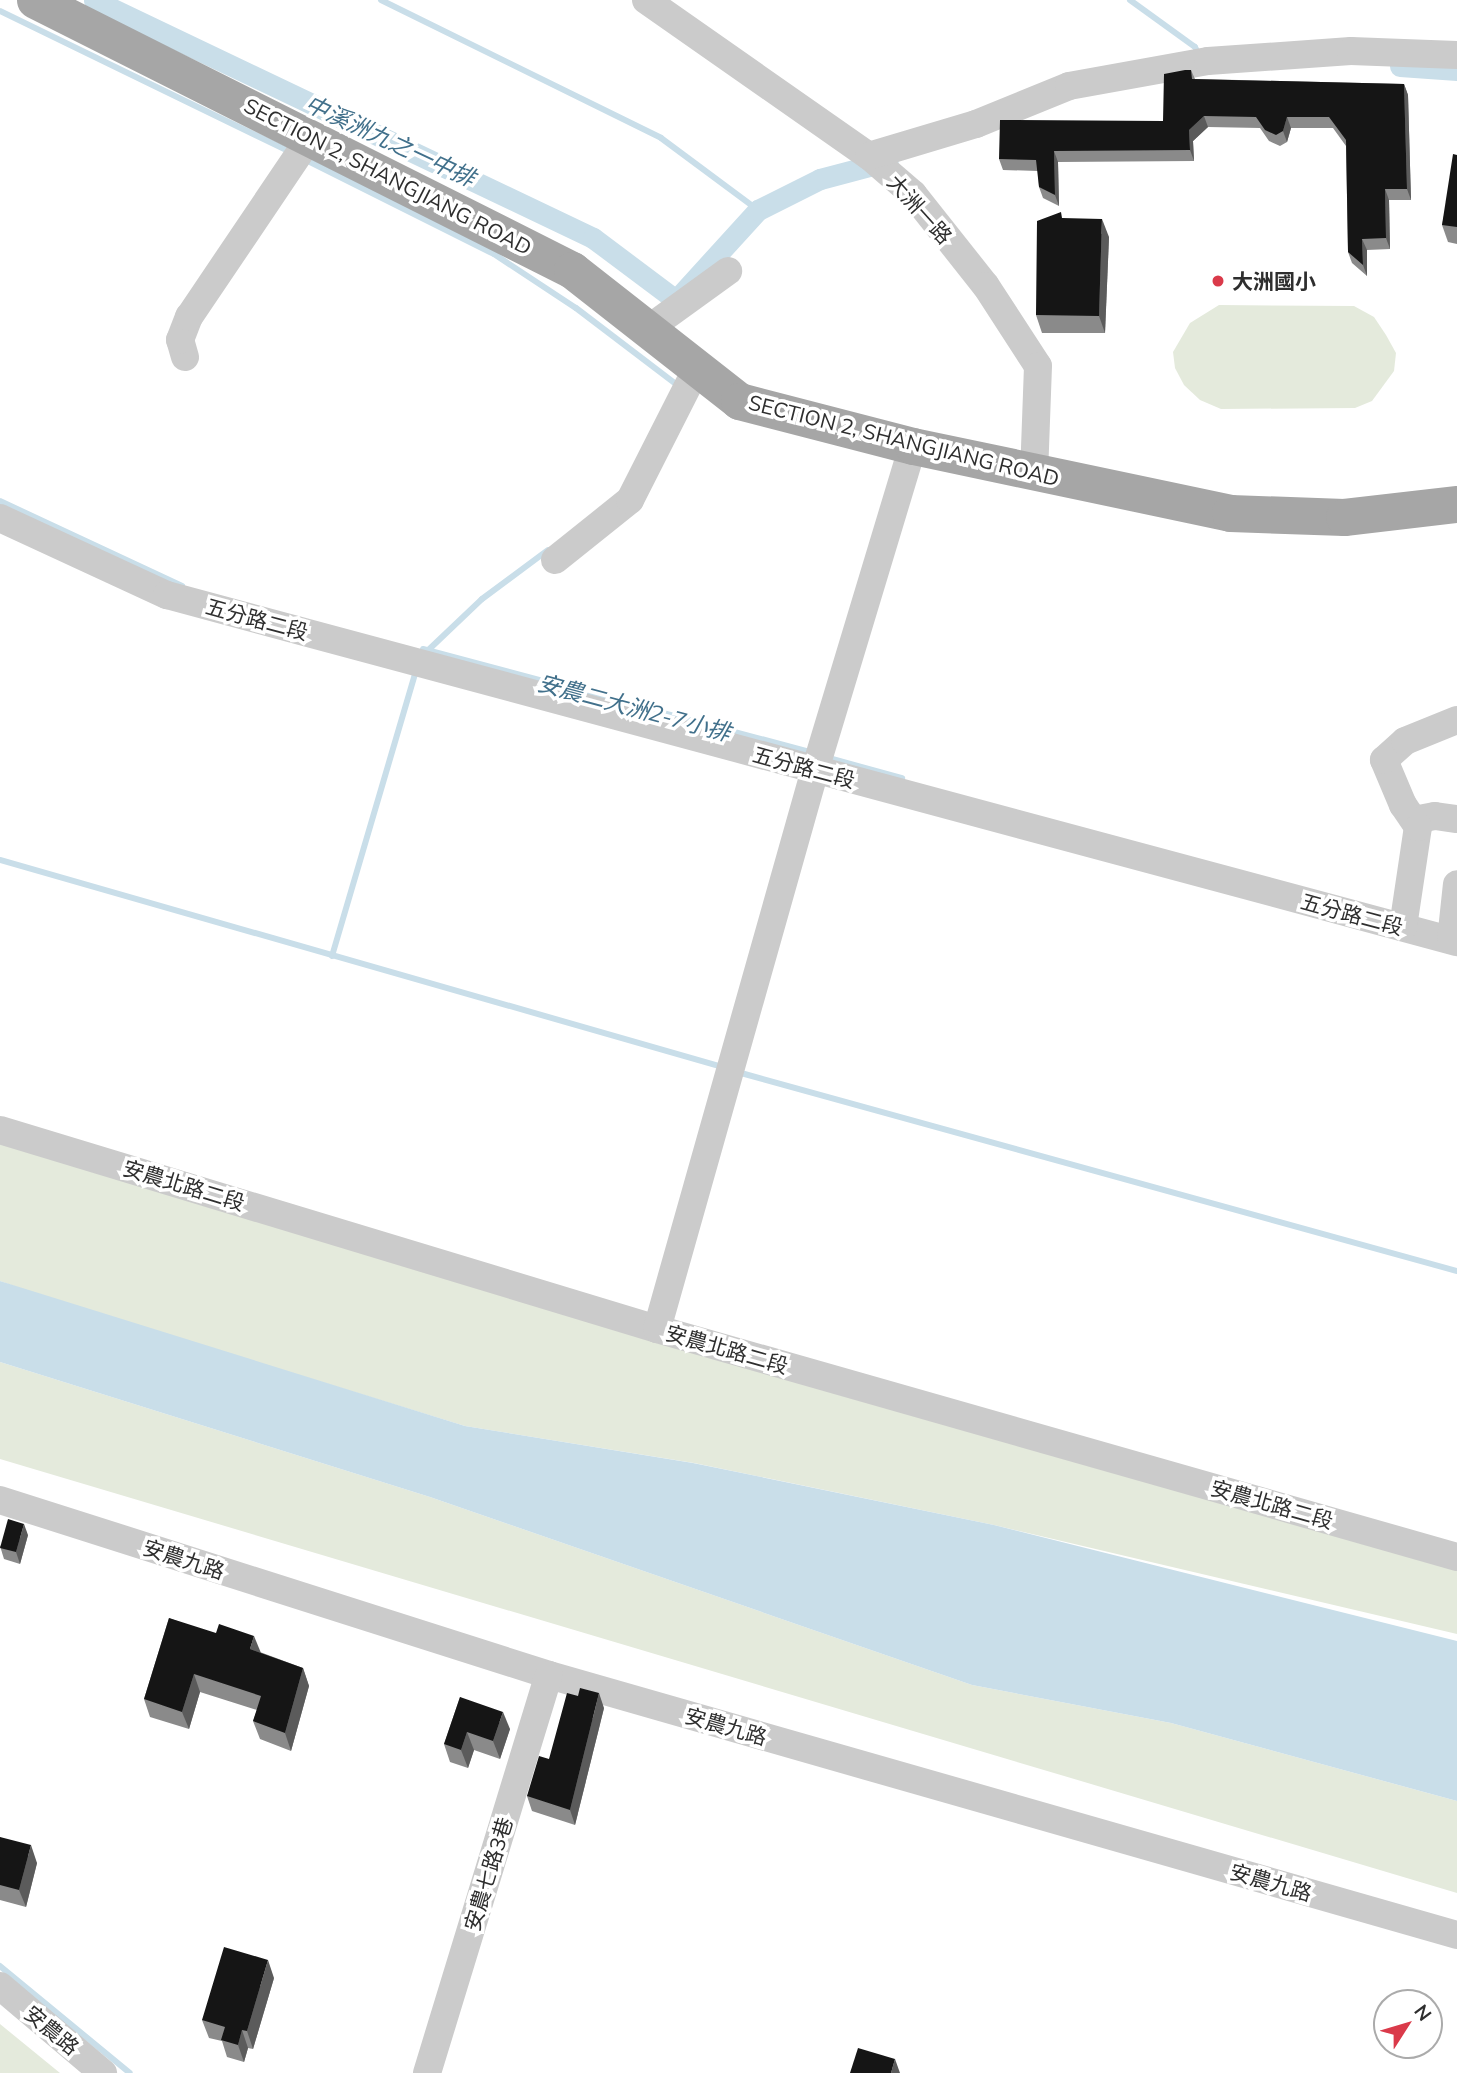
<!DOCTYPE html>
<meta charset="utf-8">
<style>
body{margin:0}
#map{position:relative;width:1457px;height:2073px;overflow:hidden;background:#fff;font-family:Mulish,"Noto Sans TC",sans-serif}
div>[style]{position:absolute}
.green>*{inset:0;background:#e4eadc}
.water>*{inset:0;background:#c9dee9}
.stream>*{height:6px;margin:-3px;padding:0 3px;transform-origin:3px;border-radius:3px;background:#c9dee9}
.canal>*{height:21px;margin:-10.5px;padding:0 10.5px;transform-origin:10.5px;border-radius:10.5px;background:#c9dee9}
.minor>*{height:28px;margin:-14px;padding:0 14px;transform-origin:14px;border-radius:14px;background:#cbcbcb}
.major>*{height:37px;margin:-18.5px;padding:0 18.5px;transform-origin:18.5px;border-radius:18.5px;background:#a6a6a6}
.wall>*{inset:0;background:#8a8a8a}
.shaded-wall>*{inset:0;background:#5b5b5b}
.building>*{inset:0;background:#151515}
.dots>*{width:19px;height:19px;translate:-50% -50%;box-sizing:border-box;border:4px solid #fff;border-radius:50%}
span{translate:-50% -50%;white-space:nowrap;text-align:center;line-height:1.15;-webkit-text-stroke:7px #fff;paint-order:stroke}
.street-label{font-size:21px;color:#2e2e2e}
.poi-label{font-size:21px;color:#2e2e2e;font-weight:700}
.left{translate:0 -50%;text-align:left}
.water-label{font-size:23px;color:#41708b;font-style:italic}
.north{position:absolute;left:1373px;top:1989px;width:70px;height:70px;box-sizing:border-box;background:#fff;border:2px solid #ababab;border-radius:50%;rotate:53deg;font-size:19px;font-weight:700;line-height:28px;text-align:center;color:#2e2e2e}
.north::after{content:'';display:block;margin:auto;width:24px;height:32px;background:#da3a4a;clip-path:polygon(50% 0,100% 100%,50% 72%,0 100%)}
</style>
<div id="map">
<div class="green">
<div style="clip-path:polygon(1219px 305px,1354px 306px,1374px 317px,1386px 335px,1396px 353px,1394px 371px,1372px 401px,1355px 408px,1221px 409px,1200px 400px,1184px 385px,1175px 368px,1173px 352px,1190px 323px)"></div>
<div style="clip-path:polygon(0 1139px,1457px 1570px,1457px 1634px,994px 1525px,694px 1463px,465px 1426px,51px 1299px,0 1281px)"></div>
<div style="clip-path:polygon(0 1362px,430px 1497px,972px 1685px,1171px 1723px,1457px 1801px,1457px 1893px,0 1459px)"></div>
<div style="clip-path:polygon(0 2024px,60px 2073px,0 2073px)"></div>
</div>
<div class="water">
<div style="clip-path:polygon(0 1281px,465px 1426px,693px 1463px,994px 1525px,1457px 1641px,1457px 1801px,1171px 1723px,972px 1685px,430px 1497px,0 1362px)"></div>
</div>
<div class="stream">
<div style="left:381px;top:0;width:312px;rotate:26.2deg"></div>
<div style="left:661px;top:138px;width:121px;rotate:36.6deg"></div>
<div style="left:1130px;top:0;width:80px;rotate:35.9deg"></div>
<div style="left:1195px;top:47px;width:9px;rotate:63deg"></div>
<div style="left:0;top:11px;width:323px;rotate:25.9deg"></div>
<div style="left:304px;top:159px;width:212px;rotate:26.6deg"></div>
<div style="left:494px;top:254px;width:98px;rotate:33.4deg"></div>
<div style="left:576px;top:308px;width:127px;rotate:37.3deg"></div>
<div style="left:0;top:501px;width:201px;rotate:25deg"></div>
<div style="left:423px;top:649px;width:401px;rotate:14.9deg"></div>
<div style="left:421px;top:657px;width:84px;rotate:-43.6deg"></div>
<div style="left:482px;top:599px;width:82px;rotate:-36.6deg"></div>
<div style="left:825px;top:757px;width:80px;rotate:15.3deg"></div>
<div style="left:0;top:860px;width:752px;rotate:15.98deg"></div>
<div style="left:332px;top:956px;width:297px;rotate:-73.6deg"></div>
<div style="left:741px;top:1073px;width:743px;rotate:15.46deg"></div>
<div style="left:0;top:1966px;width:168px;rotate:39.5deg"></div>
</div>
<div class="canal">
<div style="left:94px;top:0;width:553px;rotate:25.5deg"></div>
<div style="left:593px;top:238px;width:104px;rotate:36.8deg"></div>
<div style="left:676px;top:300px;width:122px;rotate:-47.7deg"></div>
<div style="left:758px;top:210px;width:69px;rotate:-26.6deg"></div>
<div style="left:820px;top:179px;width:70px;rotate:-14.8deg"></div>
<div style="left:1400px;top:66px;width:57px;rotate:4deg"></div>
</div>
<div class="minor">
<div style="left:646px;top:0;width:272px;rotate:35deg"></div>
<div style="left:869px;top:156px;width:58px;rotate:40.8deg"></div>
<div style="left:913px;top:194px;width:117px;rotate:51.6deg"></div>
<div style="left:986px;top:286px;width:95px;rotate:57deg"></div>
<div style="left:1038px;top:366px;width:107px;rotate:92.1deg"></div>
<div style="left:869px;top:156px;width:112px;rotate:-16.7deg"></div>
<div style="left:976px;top:124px;width:100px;rotate:-22.2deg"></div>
<div style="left:1069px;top:86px;width:141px;rotate:-10.2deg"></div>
<div style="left:1208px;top:61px;width:143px;rotate:-4deg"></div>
<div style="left:1351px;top:51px;width:106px;rotate:2.2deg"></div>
<div style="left:648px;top:329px;width:99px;rotate:-35.9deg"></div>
<div style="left:185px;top:357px;width:18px;rotate:-106deg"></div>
<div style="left:180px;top:340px;width:25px;rotate:-69deg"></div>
<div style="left:189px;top:317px;width:218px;rotate:-56deg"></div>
<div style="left:0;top:518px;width:184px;rotate:24.8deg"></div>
<div style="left:167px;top:595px;width:1336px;rotate:15.06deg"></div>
<div style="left:555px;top:560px;width:96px;rotate:-38.7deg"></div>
<div style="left:630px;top:500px;width:148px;rotate:-63.1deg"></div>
<div style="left:1414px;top:820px;width:21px;rotate:-11deg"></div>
<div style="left:1435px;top:816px;width:22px;rotate:8deg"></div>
<div style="left:1403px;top:927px;width:101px;rotate:-81.5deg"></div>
<div style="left:1418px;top:827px;width:27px;rotate:-124deg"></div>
<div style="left:1403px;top:805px;width:49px;rotate:-112.9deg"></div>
<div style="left:1384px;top:760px;width:28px;rotate:-42deg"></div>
<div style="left:1405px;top:741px;width:56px;rotate:-22deg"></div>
<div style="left:1451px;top:940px;width:56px;rotate:-83.9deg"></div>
<div style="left:0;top:1130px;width:686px;rotate:16.85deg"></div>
<div style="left:657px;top:1329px;width:832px;rotate:15.91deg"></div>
<div style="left:657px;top:1329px;width:581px;rotate:-74.22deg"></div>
<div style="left:815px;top:770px;width:338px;rotate:-73.2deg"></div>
<div style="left:0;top:1500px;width:576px;rotate:17.68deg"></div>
<div style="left:549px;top:1675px;width:944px;rotate:15.98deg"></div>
<div style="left:0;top:1986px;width:135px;rotate:40.2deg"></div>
<div style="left:427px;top:2073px;width:416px;rotate:-73deg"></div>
</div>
<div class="major">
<div style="left:35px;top:0;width:601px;rotate:26.69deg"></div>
<div style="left:572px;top:270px;width:212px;rotate:38.1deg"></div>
<div style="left:739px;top:401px;width:180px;rotate:14.5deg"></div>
<div style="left:913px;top:446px;width:324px;rotate:11.9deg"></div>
<div style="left:1230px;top:513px;width:114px;rotate:2deg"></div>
<div style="left:1344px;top:517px;width:114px;rotate:-6.6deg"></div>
</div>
<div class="wall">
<div style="clip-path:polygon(1191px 70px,1195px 79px,1404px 84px,1408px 95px,1411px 200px,1389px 200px,1390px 249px,1367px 250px,1367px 276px,1352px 263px,1348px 252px,1346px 146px,1333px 128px,1291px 128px,1287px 142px,1280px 146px,1269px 141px,1260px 128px,1208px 127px,1193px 141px,1194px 161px,1058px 162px,1059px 206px,1043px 198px,1039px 187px,1038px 171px,1003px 170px,999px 159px,1163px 121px)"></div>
<div style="clip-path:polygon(1457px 155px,1457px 244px,1448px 242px,1442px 225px)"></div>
<div style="clip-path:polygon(1063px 218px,1109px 237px,1105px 333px,1042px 333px,1036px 315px)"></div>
<div style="clip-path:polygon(28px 1535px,20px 1564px,4px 1559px,0 1546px)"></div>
<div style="clip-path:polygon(169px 1618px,303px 1668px,309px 1686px,291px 1751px,260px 1739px,253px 1721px,257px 1710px,200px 1692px,189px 1729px,150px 1717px,144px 1699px)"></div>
<div style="clip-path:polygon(460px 1697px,510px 1729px,500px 1759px,474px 1750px,468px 1768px,450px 1762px,444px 1744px)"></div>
<div style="clip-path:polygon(604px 1708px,575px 1825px,532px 1811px,527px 1796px,549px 1759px)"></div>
<div style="clip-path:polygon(0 1837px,37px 1863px,26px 1907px,0 1900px)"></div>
<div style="clip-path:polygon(274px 1978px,253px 2049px,248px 2048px,244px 2062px,227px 2057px,222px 2041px,209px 2038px,202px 2020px)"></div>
</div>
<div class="shaded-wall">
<div style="clip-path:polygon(1404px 84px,1408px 95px,1411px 200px,1407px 189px)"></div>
<div style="clip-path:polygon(1204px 116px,1208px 127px,1193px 141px,1194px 161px,1190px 150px,1189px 130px)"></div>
<div style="clip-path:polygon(1287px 117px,1291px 128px,1287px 142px,1283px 131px)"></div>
<div style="clip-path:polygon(1054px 151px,1058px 162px,1059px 206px,1055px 195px)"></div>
<div style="clip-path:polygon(1385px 189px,1389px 200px,1390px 249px,1386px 238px)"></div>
<div style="clip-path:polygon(1102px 219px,1109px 237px,1105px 333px,1099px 316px)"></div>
<div style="clip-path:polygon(1362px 239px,1367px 250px,1367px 276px,1363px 265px)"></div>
<div style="clip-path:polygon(24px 1524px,28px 1535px,20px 1564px,16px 1552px)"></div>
<div style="clip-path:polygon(254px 1636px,261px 1653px,250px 1649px)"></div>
<div style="clip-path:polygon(303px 1668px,309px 1686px,291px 1751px,285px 1733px)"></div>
<div style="clip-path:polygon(194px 1674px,200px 1692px,189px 1729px,182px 1712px)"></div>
<div style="clip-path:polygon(599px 1693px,604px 1708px,575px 1825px,570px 1810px)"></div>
<div style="clip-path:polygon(503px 1712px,510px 1729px,500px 1759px,493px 1741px)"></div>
<div style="clip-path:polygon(467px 1732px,474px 1750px,468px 1768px,461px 1750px)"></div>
<div style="clip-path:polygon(31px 1845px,37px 1863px,26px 1907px,19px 1890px)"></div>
<div style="clip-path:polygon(268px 1960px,274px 1978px,253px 2049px,247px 2031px)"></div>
<div style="clip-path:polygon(242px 2030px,248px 2048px,244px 2062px,238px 2045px)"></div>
<div style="clip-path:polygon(895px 2059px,900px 2073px,891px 2073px)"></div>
</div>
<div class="building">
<div style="clip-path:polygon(1185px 70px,1191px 70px,1192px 79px,1404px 84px,1407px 189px,1385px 189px,1386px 238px,1362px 239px,1363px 265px,1348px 252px,1346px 140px,1329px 117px,1287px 117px,1283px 131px,1276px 135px,1265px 130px,1256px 117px,1204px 116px,1189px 130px,1190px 150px,1054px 151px,1055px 195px,1039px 187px,1036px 160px,999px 159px,1000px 120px,1163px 121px,1164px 74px)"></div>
<div style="clip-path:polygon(1453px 154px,1457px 155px,1457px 227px,1442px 225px)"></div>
<div style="clip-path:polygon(1061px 212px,1062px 218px,1102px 219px,1099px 316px,1036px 315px,1037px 221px)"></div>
<div style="clip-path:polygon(8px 1519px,24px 1524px,16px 1552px,0 1548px)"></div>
<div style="clip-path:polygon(169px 1618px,216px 1633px,219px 1624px,254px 1636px,250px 1649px,303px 1668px,285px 1733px,253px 1721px,261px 1696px,194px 1674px,182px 1712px,144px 1699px)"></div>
<div style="clip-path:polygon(580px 1688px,599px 1693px,570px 1810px,527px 1796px,539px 1756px,549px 1759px,567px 1693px,578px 1696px)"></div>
<div style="clip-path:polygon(460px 1697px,503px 1712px,493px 1741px,467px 1732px,461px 1750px,444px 1744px)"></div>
<div style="clip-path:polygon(0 1837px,31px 1845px,19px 1890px,0 1885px)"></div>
<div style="clip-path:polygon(224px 1947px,268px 1960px,247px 2031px,242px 2030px,238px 2045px,221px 2040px,225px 2027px,202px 2020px)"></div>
<div style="clip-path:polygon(858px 2048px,895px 2059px,891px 2073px,850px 2073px)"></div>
</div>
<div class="dots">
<div style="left:1218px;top:281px;background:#da3a4a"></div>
</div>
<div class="street-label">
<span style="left:388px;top:176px;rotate:27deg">SECTION 2, SHANGJIANG ROAD</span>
<span style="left:920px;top:209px;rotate:48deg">大洲一路</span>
<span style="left:904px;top:440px;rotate:14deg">SECTION 2, SHANGJIANG ROAD</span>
<span style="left:257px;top:619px;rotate:15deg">五分路二段</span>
<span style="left:804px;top:767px;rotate:15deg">五分路二段</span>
<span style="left:1352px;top:914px;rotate:15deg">五分路二段</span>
<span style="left:184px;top:1185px;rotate:17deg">安農北路二段</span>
<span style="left:727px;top:1349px;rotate:16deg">安農北路二段</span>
<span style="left:1272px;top:1504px;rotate:16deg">安農北路二段</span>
<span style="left:184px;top:1559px;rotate:18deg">安農九路</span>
<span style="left:726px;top:1726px;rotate:16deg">安農九路</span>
<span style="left:488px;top:1874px;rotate:-73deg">安農七路3巷</span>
<span style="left:1271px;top:1882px;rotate:16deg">安農九路</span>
<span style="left:52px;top:2030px;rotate:40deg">安農路</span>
</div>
<div class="poi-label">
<span class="left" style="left:1232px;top:281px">大洲國小</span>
</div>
<div class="water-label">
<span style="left:390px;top:141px;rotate:25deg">中溪洲九之一中排</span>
<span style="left:634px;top:708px;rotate:15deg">安農二大洲2-7小排</span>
</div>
<div class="north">N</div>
</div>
